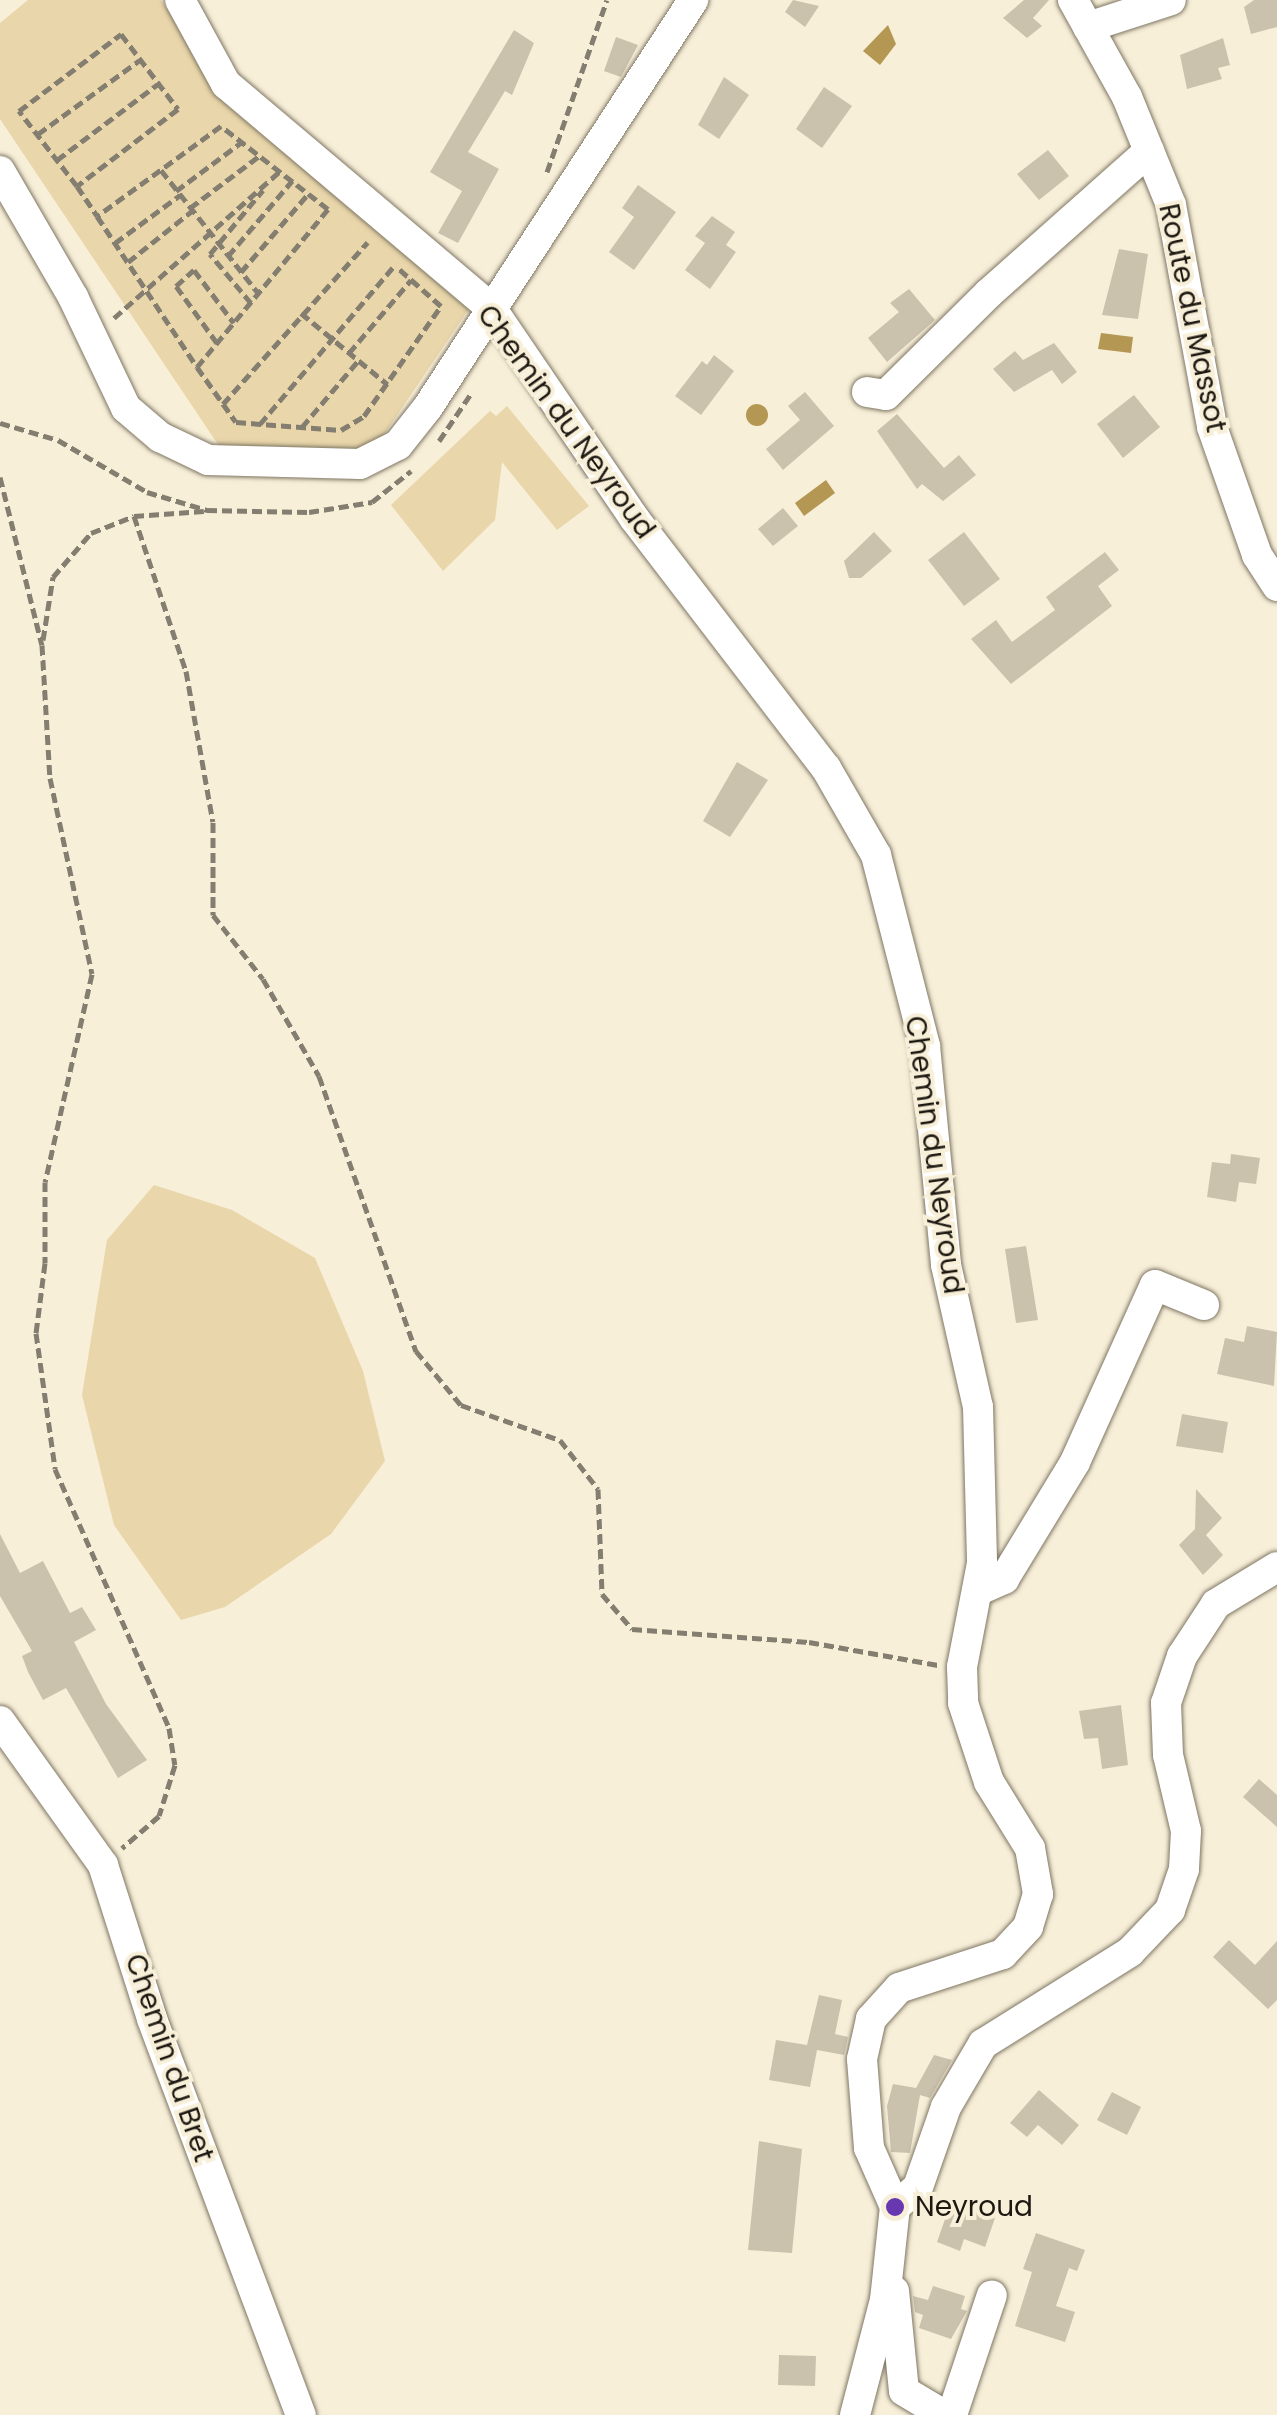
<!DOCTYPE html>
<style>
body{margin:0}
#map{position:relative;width:1277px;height:2415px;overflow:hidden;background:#f8efd9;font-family:Poppins,sans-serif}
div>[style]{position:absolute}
.green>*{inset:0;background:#e9d6aa}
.water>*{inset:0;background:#b49752}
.round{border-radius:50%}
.building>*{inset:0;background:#cbc2ad}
.path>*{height:5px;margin-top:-2.5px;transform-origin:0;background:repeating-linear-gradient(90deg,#847e70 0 10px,transparent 0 15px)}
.roads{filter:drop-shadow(0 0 2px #7e7663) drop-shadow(0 0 2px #7e7663)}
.minor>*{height:30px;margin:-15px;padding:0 15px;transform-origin:15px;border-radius:15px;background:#fff}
.dots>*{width:28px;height:28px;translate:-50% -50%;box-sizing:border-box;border:5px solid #f8efd9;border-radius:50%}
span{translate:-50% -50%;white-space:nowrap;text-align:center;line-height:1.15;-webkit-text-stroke:8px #f8efd9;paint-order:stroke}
.street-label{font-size:28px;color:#1c1811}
.poi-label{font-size:28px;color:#1c1811}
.left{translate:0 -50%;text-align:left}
</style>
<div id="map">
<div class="green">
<div style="clip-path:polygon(28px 0,161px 0,220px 89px,473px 303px,383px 436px,348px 453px,219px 446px,0 119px,0 23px)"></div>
<div style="clip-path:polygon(507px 406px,589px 506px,557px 530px,502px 462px,495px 520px,443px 571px,391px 505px,490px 411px,496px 416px)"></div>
<div style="clip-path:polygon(154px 1185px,232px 1210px,315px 1258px,363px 1371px,385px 1461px,331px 1534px,225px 1607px,181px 1620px,114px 1525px,82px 1395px,107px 1240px)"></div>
</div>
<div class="water">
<div style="clip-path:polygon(888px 25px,896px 44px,880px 65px,863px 51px)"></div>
<div style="clip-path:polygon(1101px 333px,1133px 337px,1131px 353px,1098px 349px)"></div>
<div class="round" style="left:746px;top:404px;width:22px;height:22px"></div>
<div style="clip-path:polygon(826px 480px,835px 493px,804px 516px,795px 503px)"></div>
</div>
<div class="building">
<div style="clip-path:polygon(793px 0,819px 6px,805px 27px,785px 12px)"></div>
<div style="clip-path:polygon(1024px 0,1049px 0,1033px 18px,1042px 26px,1027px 38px,1003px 18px)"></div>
<div style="clip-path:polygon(1254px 0,1277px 0,1277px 27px,1251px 34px,1244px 7px)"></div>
<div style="clip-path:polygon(514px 30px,534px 43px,512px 95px,505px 91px,468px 152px,499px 169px,458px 243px,438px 233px,462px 191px,430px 172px)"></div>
<div style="clip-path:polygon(616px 37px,638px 45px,621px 77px,604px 71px)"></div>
<div style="clip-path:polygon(1223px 38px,1230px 65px,1218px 68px,1222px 79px,1187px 89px,1180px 55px)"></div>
<div style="clip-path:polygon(724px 77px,749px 95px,719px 139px,698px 125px)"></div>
<div style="clip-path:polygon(824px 87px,852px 106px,822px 148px,796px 129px)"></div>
<div style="clip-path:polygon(1048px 150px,1069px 176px,1039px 200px,1017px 174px)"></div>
<div style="clip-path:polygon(638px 185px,676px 212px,634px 270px,609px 252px,634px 217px,622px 208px)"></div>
<div style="clip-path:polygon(712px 216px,735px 232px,726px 245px,736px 252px,710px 289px,685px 270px,705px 243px,695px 236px)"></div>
<div style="clip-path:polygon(1119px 249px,1148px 254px,1138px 319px,1102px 315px)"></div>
<div style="clip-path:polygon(909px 289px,935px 320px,887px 362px,868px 338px,899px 312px,890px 303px)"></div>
<div style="clip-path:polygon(1054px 343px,1077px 372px,1062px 384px,1052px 370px,1014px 392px,993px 369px,1015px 351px,1023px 360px)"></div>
<div style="clip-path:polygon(714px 355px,734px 371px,701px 415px,675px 396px,702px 361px,707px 365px)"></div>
<div style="clip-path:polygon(805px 392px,834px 426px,783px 470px,766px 449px,800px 420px,788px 406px)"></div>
<div style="clip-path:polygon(1134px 395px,1160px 427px,1123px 458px,1097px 424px)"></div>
<div style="clip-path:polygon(897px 414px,944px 468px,959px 455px,976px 475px,943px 501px,922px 484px,917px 489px,877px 431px)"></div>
<div style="clip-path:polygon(783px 508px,798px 526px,773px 546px,758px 529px)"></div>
<div style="clip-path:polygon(874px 532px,892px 551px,861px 578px,849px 578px,844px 561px)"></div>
<div style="clip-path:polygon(964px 532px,1000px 579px,964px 606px,928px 560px)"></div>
<div style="clip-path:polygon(1105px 552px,1119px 570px,1098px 586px,1112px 606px,1011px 684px,971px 639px,996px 620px,1012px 642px,1055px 610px,1046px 597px)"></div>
<div style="clip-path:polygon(737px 762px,768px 780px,730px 837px,703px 821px)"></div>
<div style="clip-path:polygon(1231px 1154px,1260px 1158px,1256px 1184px,1239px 1182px,1236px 1202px,1207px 1197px,1212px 1162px,1230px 1164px)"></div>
<div style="clip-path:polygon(1026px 1246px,1038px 1320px,1016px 1323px,1005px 1249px)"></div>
<div style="clip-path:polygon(1247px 1326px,1277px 1332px,1274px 1386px,1217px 1374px,1225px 1338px,1244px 1342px)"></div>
<div style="clip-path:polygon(1182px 1414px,1228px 1422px,1223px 1453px,1176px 1446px)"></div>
<div style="clip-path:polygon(1196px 1489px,1222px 1518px,1206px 1535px,1223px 1555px,1203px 1575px,1179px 1545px,1195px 1529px)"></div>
<div style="clip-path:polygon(0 1534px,20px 1573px,43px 1561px,70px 1613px,82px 1607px,96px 1630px,74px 1642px,106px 1704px,147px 1760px,118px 1778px,66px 1688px,43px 1700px,28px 1672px,22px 1656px,32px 1651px,0 1596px)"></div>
<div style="clip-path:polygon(1121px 1705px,1128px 1765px,1102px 1769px,1098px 1738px,1084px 1739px,1079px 1711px)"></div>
<div style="clip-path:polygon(1259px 1779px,1277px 1795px,1277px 1827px,1243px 1797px)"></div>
<div style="clip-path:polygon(1229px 1940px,1255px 1965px,1277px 1941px,1277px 2000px,1268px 2009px,1213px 1957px)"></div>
<div style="clip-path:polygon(819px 1995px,842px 2000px,835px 2034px,848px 2037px,844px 2055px,817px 2050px,810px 2087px,769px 2080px,776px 2040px,807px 2045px)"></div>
<div style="clip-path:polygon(934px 2055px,952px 2060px,930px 2098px,920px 2095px,910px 2153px,891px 2152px,887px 2106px,893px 2084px,916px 2088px)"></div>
<div style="clip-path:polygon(1039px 2090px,1079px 2125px,1062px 2145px,1038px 2125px,1027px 2137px,1010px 2123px)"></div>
<div style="clip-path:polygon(1112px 2092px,1141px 2107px,1127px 2135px,1097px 2120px)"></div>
<div style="clip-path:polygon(759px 2141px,802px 2149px,792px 2253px,748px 2250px)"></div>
<div style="clip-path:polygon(951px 2202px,995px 2218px,985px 2247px,964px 2239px,960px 2251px,937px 2242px)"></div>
<div style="clip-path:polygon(1036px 2233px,1085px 2250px,1077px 2271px,1069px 2268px,1056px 2306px,1075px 2312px,1065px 2342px,1015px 2326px,1032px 2272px,1023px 2269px)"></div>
<div style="clip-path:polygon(933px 2286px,965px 2296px,961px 2309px,967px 2311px,951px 2339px,919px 2328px,923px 2315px,915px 2312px,913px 2296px,928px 2300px)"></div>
<div style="clip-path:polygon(779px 2355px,816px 2356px,815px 2386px,778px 2385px)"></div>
</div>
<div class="path">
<div style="left:121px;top:34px;width:94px;rotate:52.8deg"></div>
<div style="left:178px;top:109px;width:127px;rotate:142.7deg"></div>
<div style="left:77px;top:186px;width:95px;rotate:-127.7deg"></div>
<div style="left:19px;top:111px;width:128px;rotate:-37deg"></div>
<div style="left:38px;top:134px;width:126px;rotate:-36deg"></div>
<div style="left:57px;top:160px;width:126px;rotate:-37deg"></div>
<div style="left:161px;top:170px;width:157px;rotate:51.7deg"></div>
<div style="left:547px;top:172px;width:182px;rotate:-70.8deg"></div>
<div style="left:77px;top:186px;width:36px;rotate:56deg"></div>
<div style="left:176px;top:191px;width:82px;rotate:-36.6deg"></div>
<div style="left:190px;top:208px;width:86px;rotate:-37deg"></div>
<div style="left:115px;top:243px;width:81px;rotate:-36.4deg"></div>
<div style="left:228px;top:256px;width:99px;rotate:-49.5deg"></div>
<div style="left:128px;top:262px;width:82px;rotate:-38.6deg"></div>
<div style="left:241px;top:272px;width:103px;rotate:-49.3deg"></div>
<div style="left:251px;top:303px;width:64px;rotate:-129.9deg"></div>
<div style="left:210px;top:254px;width:83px;rotate:-50.4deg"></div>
<div style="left:301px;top:313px;width:112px;rotate:39.5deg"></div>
<div style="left:114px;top:318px;width:222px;rotate:-41.5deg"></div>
<div style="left:217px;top:343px;width:70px;rotate:-125.7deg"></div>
<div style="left:176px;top:286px;width:24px;rotate:-42deg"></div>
<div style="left:194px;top:270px;width:66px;rotate:53deg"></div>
<div style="left:349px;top:353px;width:96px;rotate:-49.7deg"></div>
<div style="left:197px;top:367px;width:205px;rotate:-50.3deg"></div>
<div style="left:328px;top:209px;width:135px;rotate:-142.2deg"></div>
<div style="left:221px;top:126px;width:153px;rotate:144deg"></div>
<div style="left:97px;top:216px;width:181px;rotate:56.5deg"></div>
<div style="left:197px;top:367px;width:67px;rotate:54.7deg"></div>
<div style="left:236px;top:422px;width:105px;rotate:4.4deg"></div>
<div style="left:341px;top:430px;width:27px;rotate:-31deg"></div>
<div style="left:364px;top:416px;width:134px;rotate:-55deg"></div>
<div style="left:441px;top:306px;width:56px;rotate:-138.6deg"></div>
<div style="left:223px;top:404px;width:217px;rotate:-48.2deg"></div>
<div style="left:0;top:423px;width:60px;rotate:16.3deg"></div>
<div style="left:58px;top:440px;width:103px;rotate:30.3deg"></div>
<div style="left:147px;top:492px;width:63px;rotate:16.7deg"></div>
<div style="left:207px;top:510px;width:102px;rotate:1.1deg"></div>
<div style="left:309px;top:512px;width:64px;rotate:-9deg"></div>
<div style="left:372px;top:502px;width:50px;rotate:-38.5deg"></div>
<div style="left:260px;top:424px;width:209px;rotate:-49.7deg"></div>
<div style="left:302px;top:427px;width:87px;rotate:-49.7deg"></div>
<div style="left:439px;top:441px;width:59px;rotate:-56deg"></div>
<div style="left:0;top:477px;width:173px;rotate:76deg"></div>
<div style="left:42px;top:645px;width:133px;rotate:86.6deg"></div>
<div style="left:50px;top:778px;width:200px;rotate:77.9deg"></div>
<div style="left:92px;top:974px;width:213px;rotate:102.7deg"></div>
<div style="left:45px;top:1182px;width:81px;rotate:90deg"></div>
<div style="left:45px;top:1263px;width:71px;rotate:97.3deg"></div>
<div style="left:36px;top:1333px;width:137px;rotate:82deg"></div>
<div style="left:55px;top:1469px;width:283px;rotate:66.2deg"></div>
<div style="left:169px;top:1728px;width:37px;rotate:81deg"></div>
<div style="left:175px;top:1765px;width:53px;rotate:107.4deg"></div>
<div style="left:159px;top:1816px;width:49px;rotate:139.1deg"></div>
<div style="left:134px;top:516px;width:163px;rotate:71.5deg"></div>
<div style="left:186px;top:671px;width:153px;rotate:79.9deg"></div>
<div style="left:213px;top:822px;width:93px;rotate:90deg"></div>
<div style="left:213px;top:915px;width:81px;rotate:52deg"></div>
<div style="left:263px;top:979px;width:112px;rotate:60deg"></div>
<div style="left:319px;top:1076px;width:292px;rotate:70.6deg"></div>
<div style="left:416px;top:1351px;width:70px;rotate:50.2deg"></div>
<div style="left:461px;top:1405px;width:105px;rotate:19.5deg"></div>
<div style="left:560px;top:1440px;width:62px;rotate:52.2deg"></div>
<div style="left:598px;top:1489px;width:105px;rotate:87.8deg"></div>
<div style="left:602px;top:1594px;width:46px;rotate:49.4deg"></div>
<div style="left:632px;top:1629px;width:177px;rotate:4.2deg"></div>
<div style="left:809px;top:1642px;width:131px;rotate:10.1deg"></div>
<div style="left:43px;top:640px;width:64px;rotate:-81deg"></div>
<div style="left:53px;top:577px;width:58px;rotate:-49.2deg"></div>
<div style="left:91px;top:533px;width:46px;rotate:-21.6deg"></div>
<div style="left:134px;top:516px;width:70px;rotate:-4.1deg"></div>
</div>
<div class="roads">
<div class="minor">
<div style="left:180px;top:0;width:96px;rotate:61.3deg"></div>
<div style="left:226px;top:84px;width:348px;rotate:40.2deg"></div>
<div style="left:492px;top:309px;width:253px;rotate:55.8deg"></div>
<div style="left:634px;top:518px;width:315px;rotate:52.5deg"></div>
<div style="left:826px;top:768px;width:100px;rotate:60.1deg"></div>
<div style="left:876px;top:855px;width:197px;rotate:75.6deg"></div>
<div style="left:925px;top:1046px;width:220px;rotate:84.5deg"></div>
<div style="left:946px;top:1265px;width:146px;rotate:77.3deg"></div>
<div style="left:978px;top:1407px;width:156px;rotate:88.5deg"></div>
<div style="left:982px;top:1563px;width:106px;rotate:100.9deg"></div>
<div style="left:962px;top:1667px;width:36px;rotate:88deg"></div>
<div style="left:963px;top:1703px;width:83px;rotate:71.8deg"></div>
<div style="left:989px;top:1782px;width:78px;rotate:58.2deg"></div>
<div style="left:1030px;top:1848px;width:47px;rotate:80.1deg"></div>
<div style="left:1038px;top:1894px;width:34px;rotate:107deg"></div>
<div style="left:1028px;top:1927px;width:37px;rotate:133deg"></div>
<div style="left:1003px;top:1954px;width:109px;rotate:161.9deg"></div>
<div style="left:899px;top:1988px;width:42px;rotate:132.1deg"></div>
<div style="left:871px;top:2019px;width:41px;rotate:102.7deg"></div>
<div style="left:862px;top:2059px;width:89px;rotate:85.5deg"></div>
<div style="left:869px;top:2148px;width:64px;rotate:66.2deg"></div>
<div style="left:1073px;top:0;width:111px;rotate:60.9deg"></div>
<div style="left:1127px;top:97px;width:117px;rotate:67.8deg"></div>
<div style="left:1171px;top:205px;width:226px;rotate:79.5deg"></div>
<div style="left:1212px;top:427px;width:136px;rotate:70.6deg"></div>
<div style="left:1257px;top:555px;width:37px;rotate:57deg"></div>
<div style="left:1088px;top:27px;width:87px;rotate:-18deg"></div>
<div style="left:0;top:171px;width:146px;rotate:59.9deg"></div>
<div style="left:73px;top:297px;width:123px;rotate:64.5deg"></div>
<div style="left:126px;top:408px;width:45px;rotate:40.5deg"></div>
<div style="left:160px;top:437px;width:53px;rotate:25.6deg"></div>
<div style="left:208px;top:460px;width:152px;rotate:1.5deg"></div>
<div style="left:360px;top:464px;width:42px;rotate:-26.6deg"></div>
<div style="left:398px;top:445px;width:48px;rotate:-51.7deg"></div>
<div style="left:428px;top:407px;width:486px;rotate:-56.9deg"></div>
<div style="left:867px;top:392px;width:19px;rotate:9deg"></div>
<div style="left:886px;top:395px;width:145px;rotate:-44.7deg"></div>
<div style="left:989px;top:293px;width:214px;rotate:-41.6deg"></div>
<div style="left:977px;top:1591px;width:30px;rotate:-24deg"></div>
<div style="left:1004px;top:1579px;width:137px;rotate:-58.7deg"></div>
<div style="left:1075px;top:1462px;width:194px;rotate:-65.7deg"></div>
<div style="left:1155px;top:1285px;width:53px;rotate:22.2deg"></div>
<div style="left:0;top:1721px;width:177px;rotate:54.4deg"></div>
<div style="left:103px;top:1865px;width:162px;rotate:72.3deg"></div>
<div style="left:152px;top:2019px;width:423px;rotate:69.4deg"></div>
<div style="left:894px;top:2291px;width:100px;rotate:84.3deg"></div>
<div style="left:904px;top:2391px;width:47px;rotate:31deg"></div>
<div style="left:855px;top:2415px;width:119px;rotate:-75.4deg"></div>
<div style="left:885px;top:2300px;width:94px;rotate:-83.9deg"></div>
<div style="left:895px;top:2207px;width:30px;rotate:-41deg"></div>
<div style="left:918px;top:2187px;width:85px;rotate:-70.7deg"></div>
<div style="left:946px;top:2107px;width:73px;rotate:-59.6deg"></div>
<div style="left:983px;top:2044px;width:173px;rotate:-32deg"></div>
<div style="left:1130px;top:1952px;width:58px;rotate:-46.4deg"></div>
<div style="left:1170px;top:1910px;width:43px;rotate:-71.1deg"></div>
<div style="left:1184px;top:1869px;width:38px;rotate:-87deg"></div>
<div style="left:1186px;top:1831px;width:78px;rotate:-103.3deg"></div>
<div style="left:1168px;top:1755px;width:52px;rotate:-92.2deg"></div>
<div style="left:1166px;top:1703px;width:50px;rotate:-71.2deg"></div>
<div style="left:1182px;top:1656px;width:62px;rotate:-56.8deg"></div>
<div style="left:1216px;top:1604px;width:71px;rotate:-31.2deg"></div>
<div style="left:952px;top:2415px;width:126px;rotate:-71.6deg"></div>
</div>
</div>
<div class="dots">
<div style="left:895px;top:2207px;background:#6738af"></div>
</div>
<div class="street-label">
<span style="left:1192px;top:318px;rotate:78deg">Route du Massot</span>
<span style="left:566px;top:422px;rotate:54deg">Chemin du Neyroud</span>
<span style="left:934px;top:1155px;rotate:82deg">Chemin du Neyroud</span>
<span style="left:169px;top:2058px;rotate:71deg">Chemin du Bret</span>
</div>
<div class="poi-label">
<span class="left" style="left:915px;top:2207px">Neyroud</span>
</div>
</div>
